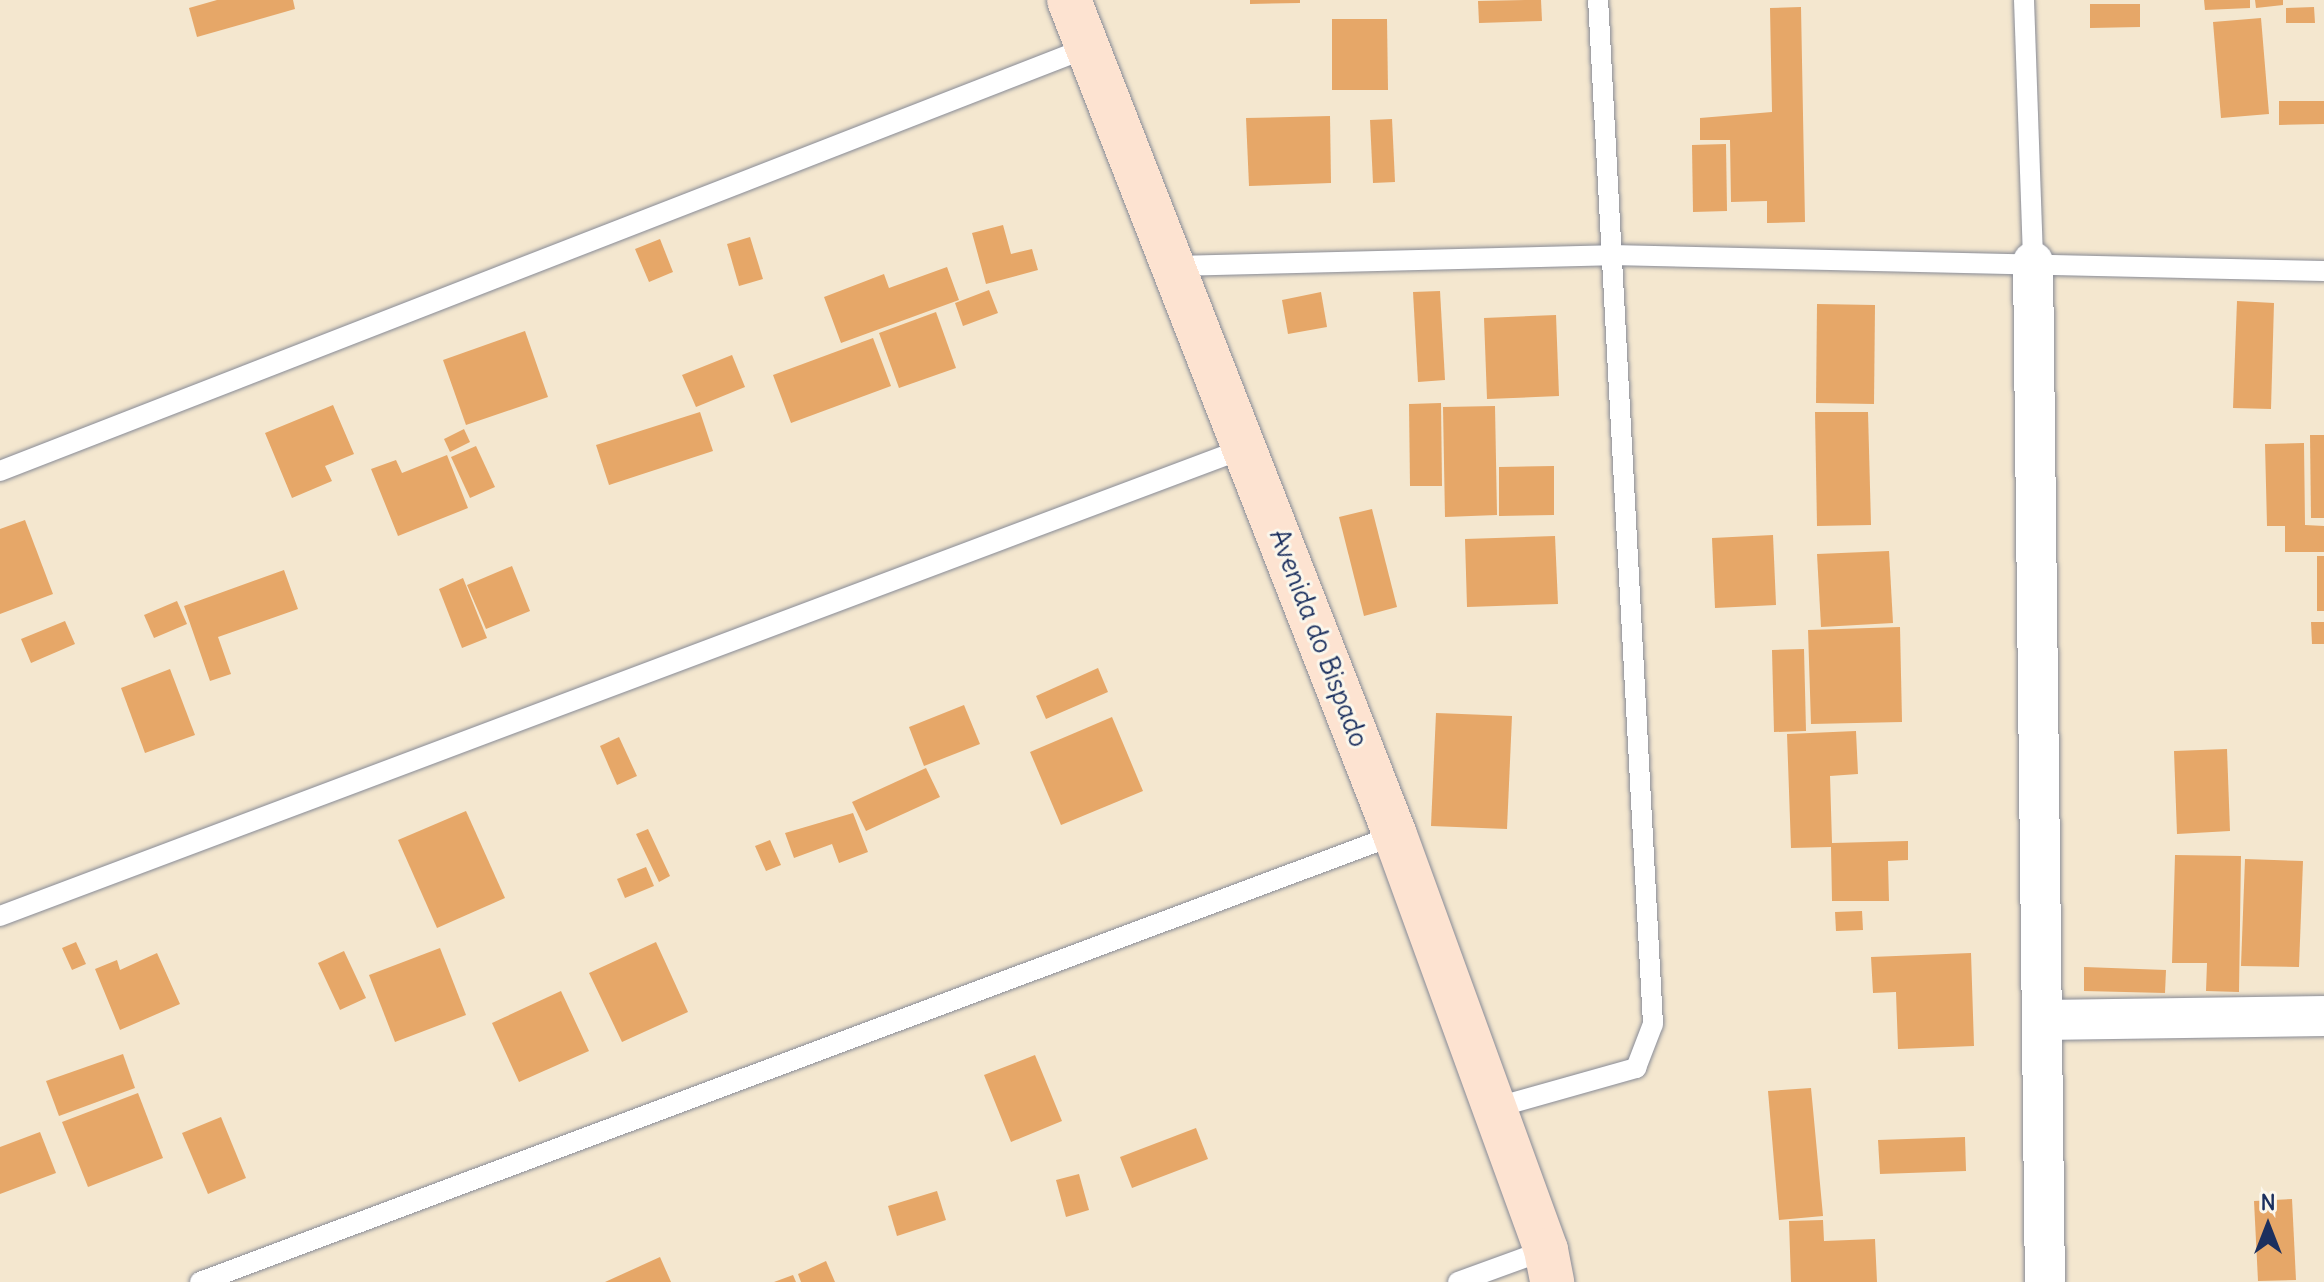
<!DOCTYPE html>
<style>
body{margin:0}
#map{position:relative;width:2324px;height:1282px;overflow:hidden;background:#f4e7cf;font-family:Delius,sans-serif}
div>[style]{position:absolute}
.building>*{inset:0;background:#e6a768}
.roads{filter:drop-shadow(0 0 2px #888b96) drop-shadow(0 0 2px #888b96)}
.service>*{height:20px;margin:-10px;padding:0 10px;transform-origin:10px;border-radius:10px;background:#fff}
.minor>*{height:40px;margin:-20px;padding:0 20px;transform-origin:20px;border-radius:20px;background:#fff}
.secondary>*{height:44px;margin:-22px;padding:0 22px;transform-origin:22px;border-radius:22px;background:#fde3d1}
span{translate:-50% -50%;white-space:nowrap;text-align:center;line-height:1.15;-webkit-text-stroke:6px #fbf7ec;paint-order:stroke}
.street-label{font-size:26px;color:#1b2f5e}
.north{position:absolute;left:2228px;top:1186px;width:80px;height:80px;-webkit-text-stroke:6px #fbf7ec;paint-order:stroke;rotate:0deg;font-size:22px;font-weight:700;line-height:32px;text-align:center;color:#1b2f5e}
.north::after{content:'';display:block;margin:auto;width:28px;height:36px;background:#1b2f5e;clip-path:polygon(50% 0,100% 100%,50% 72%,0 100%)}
</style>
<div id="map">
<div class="building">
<div style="clip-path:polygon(217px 0,293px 0,295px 9px,197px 37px,189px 8px)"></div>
<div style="clip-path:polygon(1250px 0,1300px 0,1300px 3px,1250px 4px)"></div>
<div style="clip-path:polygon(1525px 0,1541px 0,1542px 21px,1479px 23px,1478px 1px)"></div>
<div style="clip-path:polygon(2204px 0,2250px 0,2250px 8px,2205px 10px)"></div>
<div style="clip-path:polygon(2255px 0,2283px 0,2283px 5px,2256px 8px)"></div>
<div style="clip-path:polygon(2090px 4px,2140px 4px,2140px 27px,2090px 28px)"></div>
<div style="clip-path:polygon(1801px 7px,1805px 222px,1767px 223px,1767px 201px,1731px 202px,1730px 140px,1700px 140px,1700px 118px,1772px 112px,1770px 8px)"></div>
<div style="clip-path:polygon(2314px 7px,2315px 23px,2286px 23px,2286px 8px)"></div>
<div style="clip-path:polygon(2261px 18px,2269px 114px,2221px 118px,2213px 22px)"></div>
<div style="clip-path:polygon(1332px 19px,1387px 19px,1388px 90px,1332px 90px)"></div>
<div style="clip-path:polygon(2279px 101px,2324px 101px,2324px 124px,2279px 125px)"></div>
<div style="clip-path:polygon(1330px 116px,1331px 183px,1249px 186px,1246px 118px)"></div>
<div style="clip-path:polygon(1392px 119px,1395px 182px,1373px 183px,1370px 120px)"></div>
<div style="clip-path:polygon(1726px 144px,1727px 211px,1693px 212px,1692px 145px)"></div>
<div style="clip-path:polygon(1003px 225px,1011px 254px,1032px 249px,1038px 270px,986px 284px,972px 233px)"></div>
<div style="clip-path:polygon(750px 237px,763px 279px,739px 286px,727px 244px)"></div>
<div style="clip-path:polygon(660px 239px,673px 272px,649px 282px,635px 249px)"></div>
<div style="clip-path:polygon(947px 267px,959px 300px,841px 343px,824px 297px,884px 274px,889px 288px)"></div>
<div style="clip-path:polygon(989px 290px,998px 313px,963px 326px,955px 303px)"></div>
<div style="clip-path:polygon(1440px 291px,1445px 380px,1418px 382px,1413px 292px)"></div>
<div style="clip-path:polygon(1321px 292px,1327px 327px,1288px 334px,1282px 300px)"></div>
<div style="clip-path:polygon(2237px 301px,2274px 303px,2271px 409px,2233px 408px)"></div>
<div style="clip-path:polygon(1817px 304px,1875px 305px,1874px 404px,1816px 403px)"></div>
<div style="clip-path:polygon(936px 312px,956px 368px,899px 388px,879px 333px)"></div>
<div style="clip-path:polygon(1556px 315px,1559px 396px,1487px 399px,1484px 318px)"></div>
<div style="clip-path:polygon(525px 331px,548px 397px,466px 425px,443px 360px)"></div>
<div style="clip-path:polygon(873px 338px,891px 386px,791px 423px,773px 375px)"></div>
<div style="clip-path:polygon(732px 355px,745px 387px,696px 407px,682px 375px)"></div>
<div style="clip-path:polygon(1441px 403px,1442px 486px,1410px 486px,1409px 404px)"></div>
<div style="clip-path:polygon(333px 405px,354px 454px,325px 466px,332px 481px,292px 498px,265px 433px)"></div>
<div style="clip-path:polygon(1495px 406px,1497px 515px,1445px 517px,1443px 407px)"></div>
<div style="clip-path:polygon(700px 412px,713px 451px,609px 485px,596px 445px)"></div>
<div style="clip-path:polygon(1815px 412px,1868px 412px,1871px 525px,1817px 526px)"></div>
<div style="clip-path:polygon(464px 429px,470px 442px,450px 452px,444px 439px)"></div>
<div style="clip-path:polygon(2310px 435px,2324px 435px,2324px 518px,2311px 518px)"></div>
<div style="clip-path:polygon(2304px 443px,2305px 525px,2324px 526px,2324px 552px,2285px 552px,2285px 526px,2267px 526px,2265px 444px)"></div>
<div style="clip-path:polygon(476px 446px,495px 487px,470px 498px,451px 457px)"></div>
<div style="clip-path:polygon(447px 455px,468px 508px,398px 536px,371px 469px,396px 460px,402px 473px)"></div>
<div style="clip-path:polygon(1554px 466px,1554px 515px,1499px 516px,1499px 467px)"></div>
<div style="clip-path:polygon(1372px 509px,1397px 607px,1364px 616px,1339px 517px)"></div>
<div style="clip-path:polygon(25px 520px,53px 594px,0 614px,0 529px)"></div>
<div style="clip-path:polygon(1773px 535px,1776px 605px,1715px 608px,1712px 538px)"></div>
<div style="clip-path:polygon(1555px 536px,1558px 604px,1467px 607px,1465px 539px)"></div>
<div style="clip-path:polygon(1889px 551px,1893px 623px,1821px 627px,1817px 554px)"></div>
<div style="clip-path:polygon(2317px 556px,2324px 556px,2324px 611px,2317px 611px)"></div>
<div style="clip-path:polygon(512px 566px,530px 611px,486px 629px,467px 585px)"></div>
<div style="clip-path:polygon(284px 570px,298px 609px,218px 637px,231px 674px,210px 681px,184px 606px)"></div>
<div style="clip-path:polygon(463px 578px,487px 638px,462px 648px,439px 589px)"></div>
<div style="clip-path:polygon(177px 601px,187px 624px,154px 638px,144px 615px)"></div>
<div style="clip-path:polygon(65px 621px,75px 644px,31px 663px,21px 639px)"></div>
<div style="clip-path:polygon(2311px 622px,2324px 622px,2324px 644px,2312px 644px)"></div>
<div style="clip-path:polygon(1900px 627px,1902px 722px,1811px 724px,1808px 630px)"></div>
<div style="clip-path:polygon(1804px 649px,1806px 731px,1774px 732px,1772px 650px)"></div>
<div style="clip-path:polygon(1098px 668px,1108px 692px,1046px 719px,1036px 696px)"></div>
<div style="clip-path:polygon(170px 669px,195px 735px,145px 753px,121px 688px)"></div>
<div style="clip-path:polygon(964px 705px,980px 744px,924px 766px,909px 727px)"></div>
<div style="clip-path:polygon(1436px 713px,1512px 716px,1507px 829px,1431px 826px)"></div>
<div style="clip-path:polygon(1112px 717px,1143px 791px,1061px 825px,1030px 752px)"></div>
<div style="clip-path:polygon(1856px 731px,1858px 774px,1830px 776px,1832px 843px,1908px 841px,1908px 860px,1888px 861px,1889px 901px,1832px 901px,1831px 847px,1791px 848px,1787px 734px)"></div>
<div style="clip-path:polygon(619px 737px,637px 776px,617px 785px,600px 746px)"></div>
<div style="clip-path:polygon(2227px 749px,2230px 831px,2177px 834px,2174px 751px)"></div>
<div style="clip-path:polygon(926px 768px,940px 797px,866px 831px,852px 802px)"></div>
<div style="clip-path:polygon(466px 811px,505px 898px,437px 928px,398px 840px)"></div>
<div style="clip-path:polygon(853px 813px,868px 852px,839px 863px,832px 844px,794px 858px,785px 833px)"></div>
<div style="clip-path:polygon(648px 829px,670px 876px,659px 882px,636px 834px)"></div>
<div style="clip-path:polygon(770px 840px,781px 865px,766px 871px,755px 846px)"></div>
<div style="clip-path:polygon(2175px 855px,2241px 856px,2239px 992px,2206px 991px,2207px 963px,2172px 963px)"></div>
<div style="clip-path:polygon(2245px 859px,2303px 861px,2299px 967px,2241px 966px)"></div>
<div style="clip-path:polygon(646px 867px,654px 886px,625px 898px,617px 879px)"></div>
<div style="clip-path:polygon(1862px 911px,1863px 930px,1836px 931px,1835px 912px)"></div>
<div style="clip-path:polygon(76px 942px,86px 964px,72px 970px,62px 948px)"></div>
<div style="clip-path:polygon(656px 942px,688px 1012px,622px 1042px,589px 973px)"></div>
<div style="clip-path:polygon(440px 948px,466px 1015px,395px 1042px,369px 975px)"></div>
<div style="clip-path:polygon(344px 951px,366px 998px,340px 1010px,318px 963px)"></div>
<div style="clip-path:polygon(157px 953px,180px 1004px,120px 1030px,95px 969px,117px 960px,120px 970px)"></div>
<div style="clip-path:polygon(1971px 953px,1974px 1046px,1898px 1049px,1896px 992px,1873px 993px,1871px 957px)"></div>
<div style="clip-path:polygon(2084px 967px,2166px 970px,2165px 993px,2084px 991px)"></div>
<div style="clip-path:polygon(561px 991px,589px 1051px,519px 1082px,492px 1023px)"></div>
<div style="clip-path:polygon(123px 1054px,135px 1088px,59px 1116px,46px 1081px)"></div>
<div style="clip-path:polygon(1035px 1055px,1062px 1121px,1011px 1142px,984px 1075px)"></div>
<div style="clip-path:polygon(1811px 1088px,1823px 1216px,1779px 1220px,1768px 1091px)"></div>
<div style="clip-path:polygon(138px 1093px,163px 1158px,88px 1187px,62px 1122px)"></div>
<div style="clip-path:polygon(221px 1117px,246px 1178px,208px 1194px,182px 1133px)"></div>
<div style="clip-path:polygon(1196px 1128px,1208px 1159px,1132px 1188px,1120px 1157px)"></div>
<div style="clip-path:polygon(40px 1132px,56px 1173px,0 1194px,0 1147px)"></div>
<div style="clip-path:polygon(1965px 1137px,1966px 1171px,1880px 1174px,1878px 1140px)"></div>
<div style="clip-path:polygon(1079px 1174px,1089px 1210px,1066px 1217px,1056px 1180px)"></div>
<div style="clip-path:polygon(937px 1191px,946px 1220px,897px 1236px,888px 1206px)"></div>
<div style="clip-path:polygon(2292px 1199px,2296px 1280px,2258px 1281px,2254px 1201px)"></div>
<div style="clip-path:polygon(1823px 1220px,1824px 1241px,1875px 1239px,1877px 1282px,1791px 1282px,1789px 1221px)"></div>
<div style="clip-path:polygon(660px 1257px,671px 1282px,605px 1282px)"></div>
<div style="clip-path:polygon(826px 1261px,835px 1282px,801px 1282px,798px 1274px)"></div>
<div style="clip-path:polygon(793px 1275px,796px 1282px,774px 1282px)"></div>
</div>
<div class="roads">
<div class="service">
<div style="left:2024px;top:0;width:262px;rotate:88deg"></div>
<div style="left:1175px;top:266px;width:436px;rotate:-1.4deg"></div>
<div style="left:1611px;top:255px;width:713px;rotate:1.29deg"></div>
<div style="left:0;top:471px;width:1169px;rotate:-21.27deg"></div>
<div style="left:0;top:916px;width:1330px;rotate:-20.6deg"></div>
<div style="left:1494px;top:1108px;width:148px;rotate:-15.7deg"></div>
<div style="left:1636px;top:1068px;width:47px;rotate:-68.9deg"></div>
<div style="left:1653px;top:1024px;width:1025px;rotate:-93.07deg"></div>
<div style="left:200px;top:1282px;width:1276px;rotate:-20.51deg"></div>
<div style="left:1458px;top:1282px;width:94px;rotate:-20deg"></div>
</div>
<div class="minor">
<div style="left:2033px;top:262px;width:1020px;rotate:89.33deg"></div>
<div style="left:2045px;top:1020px;width:279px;rotate:-0.8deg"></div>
</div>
<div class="secondary">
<div style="left:1069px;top:0;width:896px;rotate:68.67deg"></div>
<div style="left:1395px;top:835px;width:442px;rotate:70deg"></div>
<div style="left:1546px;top:1250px;width:33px;rotate:79deg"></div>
</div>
</div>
<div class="street-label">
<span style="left:1319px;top:638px;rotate:69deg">Avenida do Bispado</span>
</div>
<div class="north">N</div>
</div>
